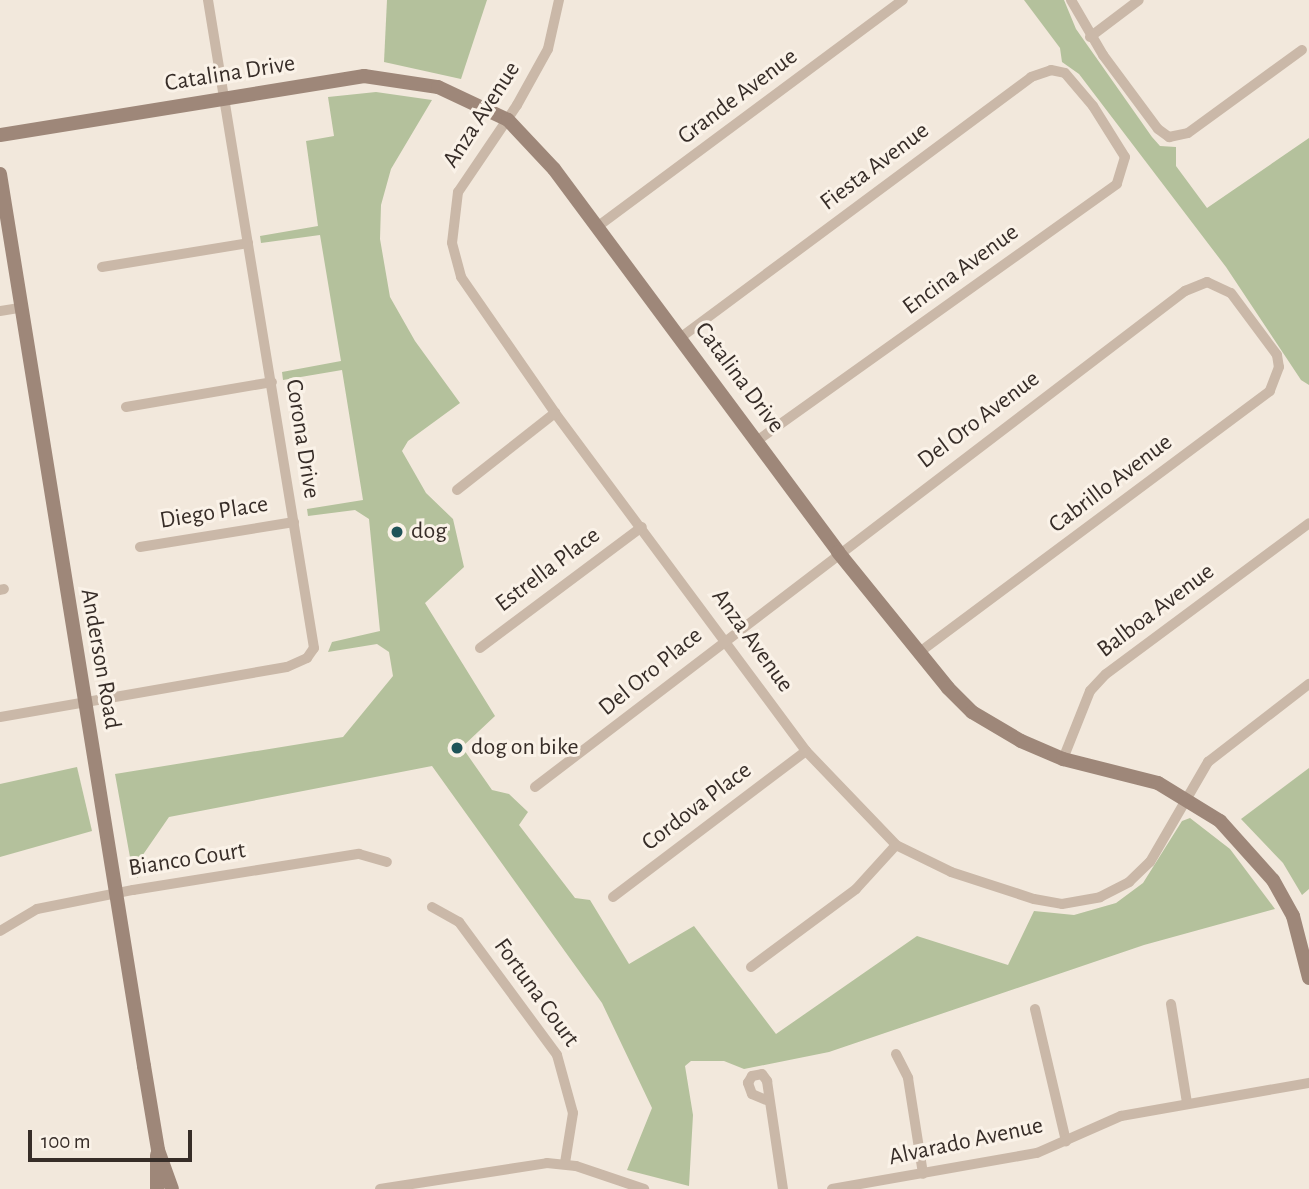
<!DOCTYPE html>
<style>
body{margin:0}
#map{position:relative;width:1309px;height:1189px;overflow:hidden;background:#f2e8dc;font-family:"Alegreya Sans",sans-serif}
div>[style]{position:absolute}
.green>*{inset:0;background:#b4c19c}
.street>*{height:10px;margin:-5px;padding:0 5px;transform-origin:5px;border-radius:5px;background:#cab8a8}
.secondary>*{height:14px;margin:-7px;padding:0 7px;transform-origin:7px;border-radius:7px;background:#9e8779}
.dots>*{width:19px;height:19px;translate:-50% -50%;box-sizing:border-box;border:4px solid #faf2e8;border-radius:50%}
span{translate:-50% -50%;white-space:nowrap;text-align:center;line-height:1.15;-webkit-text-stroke:6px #faf2e8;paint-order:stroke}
.street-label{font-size:24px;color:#372d28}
.poi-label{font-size:24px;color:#372d28}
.left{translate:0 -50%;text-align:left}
.scale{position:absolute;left:28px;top:1130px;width:164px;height:32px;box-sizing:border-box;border:4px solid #372d28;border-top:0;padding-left:9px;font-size:21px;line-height:24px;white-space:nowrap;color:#372d28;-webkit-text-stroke:5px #faf2e8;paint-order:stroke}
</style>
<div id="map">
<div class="green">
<div style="clip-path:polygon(387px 0,487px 0,461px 79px,384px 62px)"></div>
<div style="clip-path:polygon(1024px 0,1064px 0,1076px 29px,1152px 137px,1160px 146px,1176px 147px,1176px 166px,1207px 208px,1309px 138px,1309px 385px,1301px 380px,1226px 267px,1079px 74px,1062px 62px,1060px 48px)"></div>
<div style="clip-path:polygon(376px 92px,432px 100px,391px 169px,381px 205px,380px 239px,390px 297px,415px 341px,460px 403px,408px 441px,402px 451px,426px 493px,453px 519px,464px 567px,425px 603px,495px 716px,462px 747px,492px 790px,509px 794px,528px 812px,519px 825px,575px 898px,590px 900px,629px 964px,694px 926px,776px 1034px,917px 936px,1008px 965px,1034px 911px,1074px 915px,1116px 903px,1143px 883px,1182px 821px,1190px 818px,1230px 849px,1275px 909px,1144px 945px,829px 1052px,744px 1069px,724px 1061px,691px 1061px,685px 1066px,693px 1115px,689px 1186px,627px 1170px,652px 1108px,602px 1003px,432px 766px,169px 817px,140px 859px,138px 878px,133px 874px,115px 774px,343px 737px,393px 676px,389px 652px,377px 644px,328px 652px,332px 642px,380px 631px,369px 519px,355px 510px,308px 516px,307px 509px,363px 500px,342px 370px,283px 380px,282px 372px,341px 361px,320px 235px,261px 243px,260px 236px,318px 226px,306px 141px,334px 136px,328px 97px)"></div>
<div style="clip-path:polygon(77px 767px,92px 831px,0 857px,0 784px)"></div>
<div style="clip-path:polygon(1309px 768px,1309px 889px,1302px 895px,1283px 863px,1241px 819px)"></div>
</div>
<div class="street">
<div style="left:559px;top:0;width:50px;rotate:102.7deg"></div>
<div style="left:548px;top:49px;width:64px;rotate:119deg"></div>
<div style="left:517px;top:105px;width:105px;rotate:124.1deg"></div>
<div style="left:458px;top:192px;width:51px;rotate:96.7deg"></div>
<div style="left:452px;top:243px;width:35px;rotate:75deg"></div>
<div style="left:461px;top:277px;width:165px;rotate:55.3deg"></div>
<div style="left:555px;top:413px;width:421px;rotate:53.4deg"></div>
<div style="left:806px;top:751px;width:130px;rotate:46.2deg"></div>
<div style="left:896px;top:845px;width:61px;rotate:26.1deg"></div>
<div style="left:951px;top:872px;width:87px;rotate:18deg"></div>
<div style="left:1034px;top:899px;width:28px;rotate:10deg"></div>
<div style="left:1062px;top:904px;width:39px;rotate:-10deg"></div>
<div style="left:1100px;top:897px;width:33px;rotate:-27deg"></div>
<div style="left:1129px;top:882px;width:29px;rotate:-44deg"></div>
<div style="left:1150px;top:862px;width:116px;rotate:-59.9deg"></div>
<div style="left:1208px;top:762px;width:128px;rotate:-37.7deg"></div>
<div style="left:1071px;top:0;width:64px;rotate:59.8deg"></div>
<div style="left:1103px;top:55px;width:92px;rotate:53.4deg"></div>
<div style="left:1158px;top:129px;width:14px;rotate:36deg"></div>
<div style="left:1169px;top:137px;width:19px;rotate:-12deg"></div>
<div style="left:1188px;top:133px;width:141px;rotate:-36.1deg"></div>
<div style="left:1090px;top:37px;width:61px;rotate:-37.1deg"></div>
<div style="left:597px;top:227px;width:381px;rotate:-36.6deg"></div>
<div style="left:102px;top:267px;width:148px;rotate:-9.3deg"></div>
<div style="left:0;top:311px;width:20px;rotate:-9deg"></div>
<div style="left:680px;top:338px;width:437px;rotate:-36.6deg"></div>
<div style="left:1031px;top:77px;width:21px;rotate:-19deg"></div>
<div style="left:1051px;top:70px;width:14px;rotate:12deg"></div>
<div style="left:1065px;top:73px;width:43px;rotate:49.7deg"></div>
<div style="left:1093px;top:106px;width:60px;rotate:57.9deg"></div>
<div style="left:1125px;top:157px;width:28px;rotate:107deg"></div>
<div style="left:1117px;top:184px;width:442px;rotate:144.5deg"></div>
<div style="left:126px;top:407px;width:148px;rotate:-9.7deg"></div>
<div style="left:457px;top:490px;width:125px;rotate:-38.2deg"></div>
<div style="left:140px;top:547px;width:156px;rotate:-9.2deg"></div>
<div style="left:0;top:590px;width:4px;rotate:-14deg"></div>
<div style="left:480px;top:648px;width:202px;rotate:-36.8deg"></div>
<div style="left:0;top:717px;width:291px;rotate:-9.9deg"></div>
<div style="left:287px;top:667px;width:22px;rotate:-24deg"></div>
<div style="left:307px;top:658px;width:12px;rotate:-55deg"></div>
<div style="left:314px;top:648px;width:657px;rotate:-99.29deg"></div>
<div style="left:1063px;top:759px;width:73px;rotate:-68.3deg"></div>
<div style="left:1090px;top:691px;width:23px;rotate:-47deg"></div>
<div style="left:1106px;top:674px;width:253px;rotate:-36.6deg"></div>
<div style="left:535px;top:787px;width:818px;rotate:-37.35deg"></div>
<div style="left:1185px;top:291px;width:24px;rotate:-22deg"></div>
<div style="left:1207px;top:282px;width:26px;rotate:25deg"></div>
<div style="left:1231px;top:293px;width:77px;rotate:53.4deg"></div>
<div style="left:1277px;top:355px;width:12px;rotate:81deg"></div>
<div style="left:1279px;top:367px;width:26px;rotate:111deg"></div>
<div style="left:1270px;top:391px;width:439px;rotate:143.3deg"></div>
<div style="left:613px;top:897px;width:242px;rotate:-37.1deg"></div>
<div style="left:432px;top:907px;width:31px;rotate:29deg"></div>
<div style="left:459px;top:922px;width:165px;rotate:53.6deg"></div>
<div style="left:557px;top:1055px;width:60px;rotate:74.6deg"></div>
<div style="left:573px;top:1113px;width:51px;rotate:99.1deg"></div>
<div style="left:0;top:931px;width:43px;rotate:-30.7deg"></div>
<div style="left:37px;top:909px;width:98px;rotate:-11.2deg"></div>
<div style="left:133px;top:890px;width:229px;rotate:-9.1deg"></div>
<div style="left:359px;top:854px;width:29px;rotate:16deg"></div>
<div style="left:751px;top:967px;width:131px;rotate:-36.6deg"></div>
<div style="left:856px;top:889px;width:59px;rotate:-47.7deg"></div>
<div style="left:1171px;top:1004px;width:100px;rotate:80.8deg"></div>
<div style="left:1035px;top:1009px;width:136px;rotate:76.8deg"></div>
<div style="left:896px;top:1054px;width:27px;rotate:63deg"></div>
<div style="left:908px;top:1078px;width:97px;rotate:81.1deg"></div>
<div style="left:766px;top:1100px;width:15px;rotate:-157deg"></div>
<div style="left:752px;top:1094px;width:12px;rotate:-110deg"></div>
<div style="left:748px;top:1083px;width:8px;rotate:-60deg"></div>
<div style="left:752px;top:1076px;width:10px;rotate:-11deg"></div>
<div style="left:762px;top:1074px;width:9px;rotate:54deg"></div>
<div style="left:767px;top:1081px;width:109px;rotate:81.6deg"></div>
<div style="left:380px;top:1189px;width:169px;rotate:-8.8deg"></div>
<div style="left:547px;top:1163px;width:29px;rotate:6deg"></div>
<div style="left:576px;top:1166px;width:72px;rotate:18.7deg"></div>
<div style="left:832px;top:1189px;width:208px;rotate:-10deg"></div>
<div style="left:1037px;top:1153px;width:92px;rotate:-23.8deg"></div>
<div style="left:1121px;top:1116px;width:191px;rotate:-10deg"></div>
</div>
<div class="secondary">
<div style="left:0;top:135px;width:369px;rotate:-9.2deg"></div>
<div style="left:364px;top:76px;width:75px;rotate:8.5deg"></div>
<div style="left:438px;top:87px;width:77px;rotate:25.2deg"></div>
<div style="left:508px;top:120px;width:67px;rotate:46.8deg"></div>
<div style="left:554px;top:169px;width:477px;rotate:53.4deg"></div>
<div style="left:838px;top:552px;width:175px;rotate:51deg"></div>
<div style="left:948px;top:688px;width:34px;rotate:45deg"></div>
<div style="left:972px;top:712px;width:57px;rotate:30.6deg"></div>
<div style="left:1021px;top:741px;width:46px;rotate:23.2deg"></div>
<div style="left:1063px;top:759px;width:98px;rotate:14.2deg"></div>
<div style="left:1158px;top:783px;width:73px;rotate:31.5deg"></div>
<div style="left:1220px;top:821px;width:79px;rotate:48.1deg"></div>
<div style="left:1273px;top:880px;width:41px;rotate:60.9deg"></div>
<div style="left:1293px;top:916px;width:64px;rotate:75.5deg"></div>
<div style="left:0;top:174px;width:904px;rotate:80.83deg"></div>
<div style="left:144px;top:1066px;width:85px;rotate:80.5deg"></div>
<div style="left:158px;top:1150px;width:41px;rotate:70.3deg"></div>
<div style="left:157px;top:1189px;width:34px;rotate:-90deg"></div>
</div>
<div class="dots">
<div style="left:397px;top:532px;background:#1e5358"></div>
<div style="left:457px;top:748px;background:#1e5358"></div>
</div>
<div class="street-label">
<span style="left:230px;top:74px;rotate:-9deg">Catalina Drive</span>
<span style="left:738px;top:97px;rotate:-37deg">Grande Avenue</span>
<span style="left:482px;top:115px;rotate:-57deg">Anza Avenue</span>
<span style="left:875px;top:167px;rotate:-37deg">Fiesta Avenue</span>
<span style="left:961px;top:270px;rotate:-36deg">Encina Avenue</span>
<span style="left:739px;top:378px;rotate:53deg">Catalina Drive</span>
<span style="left:979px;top:420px;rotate:-37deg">Del Oro Avenue</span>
<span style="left:302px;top:439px;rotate:81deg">Corona Drive</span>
<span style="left:1111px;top:484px;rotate:-37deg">Cabrillo Avenue</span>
<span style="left:214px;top:513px;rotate:-9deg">Diego Place</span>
<span style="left:548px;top:570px;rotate:-37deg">Estrella Place</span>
<span style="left:1156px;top:611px;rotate:-37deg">Balboa Avenue</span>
<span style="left:752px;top:641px;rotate:54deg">Anza Avenue</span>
<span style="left:100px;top:659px;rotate:80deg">Anderson Road</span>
<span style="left:651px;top:672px;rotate:-39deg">Del Oro Place</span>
<span style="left:697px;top:807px;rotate:-37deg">Cordova Place</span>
<span style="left:187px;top:860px;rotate:-9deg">Bianco Court</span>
<span style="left:536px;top:993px;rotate:54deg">Fortuna Court</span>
<span style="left:966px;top:1142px;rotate:-12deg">Alvarado Avenue</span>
</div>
<div class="poi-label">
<span class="left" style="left:411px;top:532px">dog</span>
<span class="left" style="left:471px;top:748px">dog on bike</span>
</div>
<div class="scale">100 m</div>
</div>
